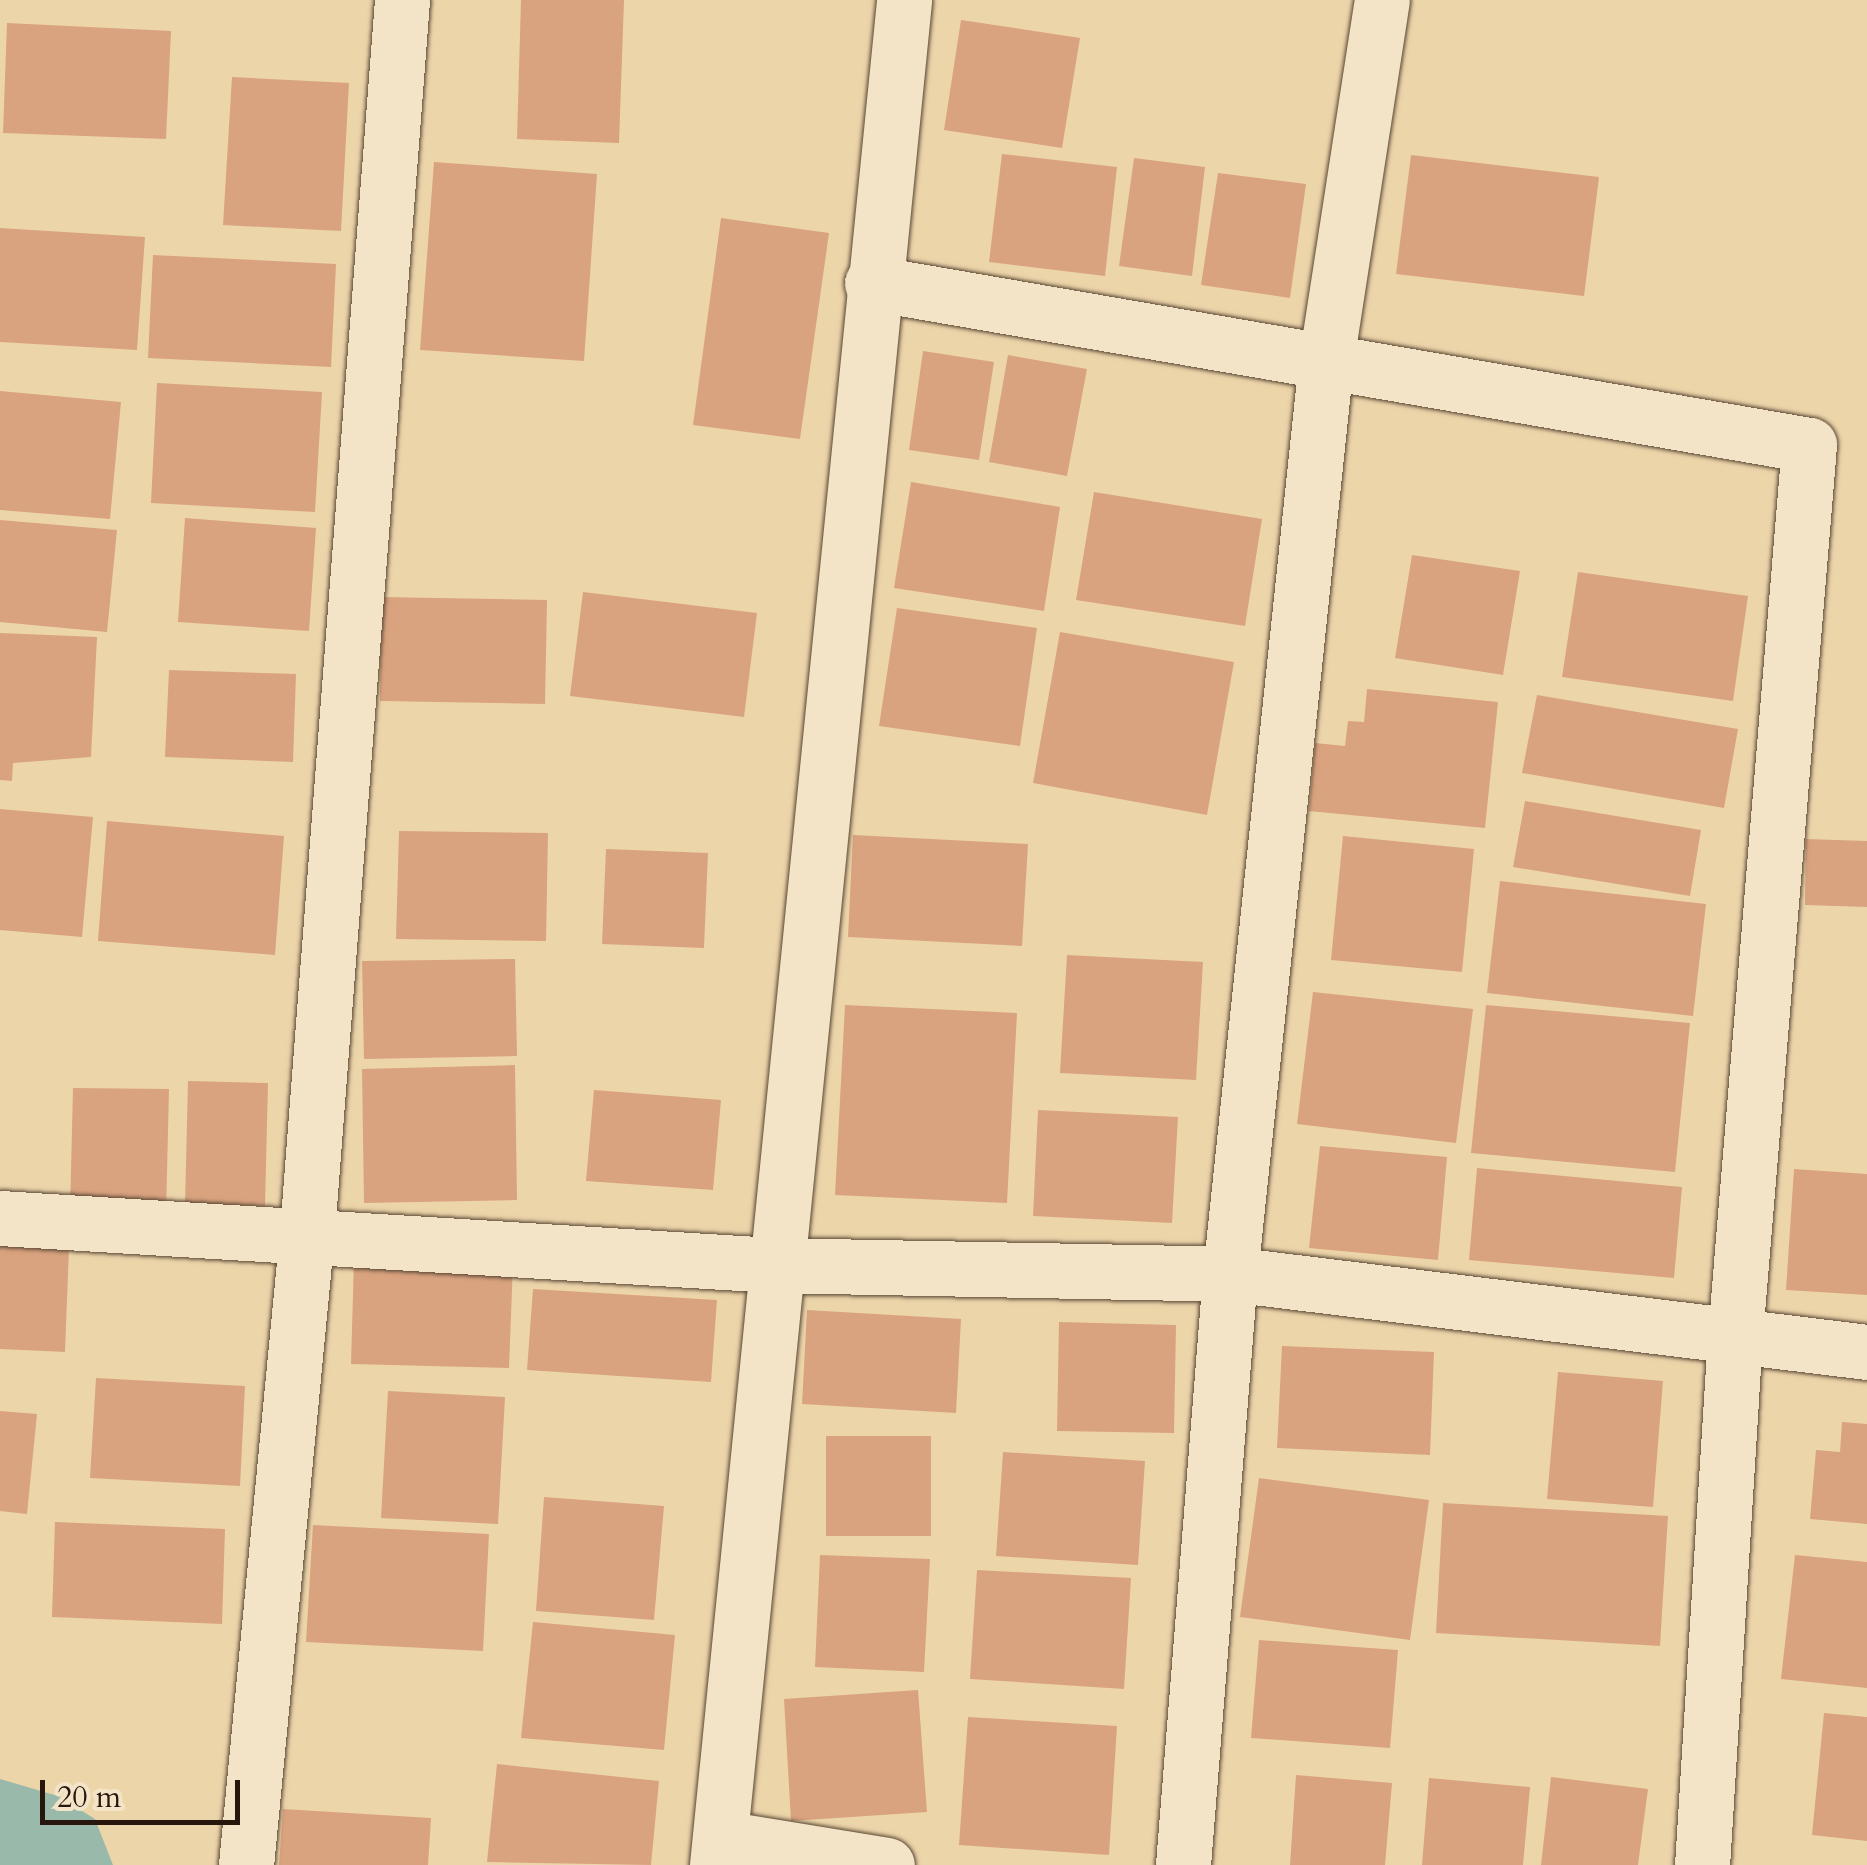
<!DOCTYPE html>
<style>
body{margin:0}
#map{position:relative;width:1867px;height:1865px;overflow:hidden;background:#edd5aa;font-family:Cardo,serif}
div>[style]{position:absolute}
.water>*{inset:0;background:#99b9aa}
.building>*{inset:0;background:#daa37f}
.roads{filter:drop-shadow(0 0 2px #584634) drop-shadow(0 0 2px #584634)}
.minor>*{height:55px;margin:-27.5px;padding:0 27.5px;transform-origin:27.5px;border-radius:27.5px;background:#f3e4c8}
span{translate:-50% -50%;white-space:nowrap;text-align:center;line-height:1.15;-webkit-text-stroke:10px #f3e4c8;paint-order:stroke}
.scale{position:absolute;left:40px;top:1780px;width:200px;height:45px;box-sizing:border-box;border:5px solid #26160c;border-top:0;padding-left:12px;font-size:30px;line-height:35px;white-space:nowrap;color:#26160c;-webkit-text-stroke:8px #f3e4c8;paint-order:stroke}
</style>
<div id="map">
<div class="water">
<div style="clip-path:polygon(0 1779px,58px 1796px,95px 1819px,113px 1865px,0 1865px)"></div>
</div>
<div class="building">
<div style="clip-path:polygon(521px 0,624px 0,619px 143px,517px 139px)"></div>
<div style="clip-path:polygon(961px 20px,1080px 38px,1062px 148px,944px 130px)"></div>
<div style="clip-path:polygon(7px 23px,171px 31px,166px 139px,3px 133px)"></div>
<div style="clip-path:polygon(232px 77px,349px 83px,341px 231px,223px 225px)"></div>
<div style="clip-path:polygon(1002px 154px,1117px 167px,1105px 276px,989px 262px)"></div>
<div style="clip-path:polygon(1411px 155px,1599px 177px,1584px 296px,1396px 274px)"></div>
<div style="clip-path:polygon(1134px 158px,1205px 167px,1192px 276px,1119px 266px)"></div>
<div style="clip-path:polygon(434px 162px,597px 174px,584px 361px,420px 350px)"></div>
<div style="clip-path:polygon(1218px 173px,1306px 184px,1290px 298px,1201px 285px)"></div>
<div style="clip-path:polygon(721px 218px,829px 233px,800px 439px,693px 425px)"></div>
<div style="clip-path:polygon(0 228px,145px 237px,137px 350px,0 342px)"></div>
<div style="clip-path:polygon(153px 255px,336px 264px,331px 367px,148px 358px)"></div>
<div style="clip-path:polygon(923px 351px,994px 362px,979px 460px,909px 450px)"></div>
<div style="clip-path:polygon(1008px 355px,1087px 369px,1067px 476px,989px 462px)"></div>
<div style="clip-path:polygon(157px 383px,322px 392px,315px 512px,151px 503px)"></div>
<div style="clip-path:polygon(0 391px,121px 402px,110px 519px,0 510px)"></div>
<div style="clip-path:polygon(911px 482px,1060px 507px,1044px 611px,894px 588px)"></div>
<div style="clip-path:polygon(1094px 492px,1262px 519px,1245px 626px,1076px 600px)"></div>
<div style="clip-path:polygon(185px 518px,316px 528px,309px 631px,178px 622px)"></div>
<div style="clip-path:polygon(0 520px,117px 530px,107px 632px,0 622px)"></div>
<div style="clip-path:polygon(1412px 555px,1520px 571px,1503px 675px,1395px 658px)"></div>
<div style="clip-path:polygon(1578px 572px,1748px 596px,1733px 701px,1562px 677px)"></div>
<div style="clip-path:polygon(583px 592px,757px 613px,744px 717px,570px 696px)"></div>
<div style="clip-path:polygon(381px 597px,547px 600px,545px 704px,380px 701px)"></div>
<div style="clip-path:polygon(897px 608px,1037px 628px,1020px 746px,879px 726px)"></div>
<div style="clip-path:polygon(1060px 632px,1234px 662px,1207px 815px,1033px 783px)"></div>
<div style="clip-path:polygon(0 633px,97px 637px,91px 757px,13px 763px,12px 781px,0 780px)"></div>
<div style="clip-path:polygon(169px 670px,296px 674px,293px 762px,165px 757px)"></div>
<div style="clip-path:polygon(1367px 689px,1498px 702px,1485px 828px,1309px 811px,1315px 743px,1345px 746px,1348px 721px,1364px 722px)"></div>
<div style="clip-path:polygon(1537px 695px,1738px 729px,1724px 808px,1522px 773px)"></div>
<div style="clip-path:polygon(1525px 801px,1701px 830px,1690px 896px,1513px 867px)"></div>
<div style="clip-path:polygon(0 809px,93px 817px,82px 937px,0 930px)"></div>
<div style="clip-path:polygon(107px 821px,284px 836px,275px 955px,98px 941px)"></div>
<div style="clip-path:polygon(399px 831px,548px 833px,546px 941px,396px 939px)"></div>
<div style="clip-path:polygon(853px 835px,1028px 844px,1022px 946px,848px 937px)"></div>
<div style="clip-path:polygon(1343px 836px,1474px 849px,1462px 972px,1331px 960px)"></div>
<div style="clip-path:polygon(1806px 839px,1867px 841px,1867px 907px,1805px 905px)"></div>
<div style="clip-path:polygon(606px 849px,708px 853px,704px 948px,602px 944px)"></div>
<div style="clip-path:polygon(1500px 881px,1706px 904px,1693px 1016px,1487px 993px)"></div>
<div style="clip-path:polygon(1067px 955px,1203px 962px,1196px 1080px,1060px 1073px)"></div>
<div style="clip-path:polygon(515px 959px,517px 1056px,364px 1059px,362px 961px)"></div>
<div style="clip-path:polygon(1313px 992px,1473px 1009px,1456px 1143px,1297px 1124px)"></div>
<div style="clip-path:polygon(845px 1005px,1017px 1013px,1007px 1203px,835px 1195px)"></div>
<div style="clip-path:polygon(1486px 1005px,1690px 1023px,1675px 1172px,1471px 1153px)"></div>
<div style="clip-path:polygon(515px 1065px,517px 1200px,364px 1203px,362px 1069px)"></div>
<div style="clip-path:polygon(188px 1081px,268px 1083px,265px 1206px,185px 1204px)"></div>
<div style="clip-path:polygon(73px 1088px,169px 1089px,166px 1214px,70px 1212px)"></div>
<div style="clip-path:polygon(594px 1090px,721px 1100px,713px 1190px,586px 1181px)"></div>
<div style="clip-path:polygon(1038px 1110px,1178px 1117px,1172px 1223px,1033px 1216px)"></div>
<div style="clip-path:polygon(1320px 1146px,1447px 1157px,1438px 1260px,1309px 1248px)"></div>
<div style="clip-path:polygon(1477px 1168px,1682px 1187px,1674px 1278px,1469px 1260px)"></div>
<div style="clip-path:polygon(1794px 1169px,1867px 1174px,1867px 1295px,1786px 1290px)"></div>
<div style="clip-path:polygon(0 1245px,69px 1248px,65px 1352px,0 1349px)"></div>
<div style="clip-path:polygon(354px 1259px,513px 1263px,509px 1368px,351px 1364px)"></div>
<div style="clip-path:polygon(533px 1289px,717px 1300px,711px 1382px,527px 1370px)"></div>
<div style="clip-path:polygon(807px 1310px,961px 1319px,956px 1413px,802px 1404px)"></div>
<div style="clip-path:polygon(1059px 1322px,1176px 1325px,1174px 1433px,1057px 1431px)"></div>
<div style="clip-path:polygon(1282px 1346px,1434px 1352px,1430px 1455px,1277px 1448px)"></div>
<div style="clip-path:polygon(1558px 1372px,1663px 1381px,1653px 1507px,1547px 1499px)"></div>
<div style="clip-path:polygon(96px 1378px,245px 1386px,240px 1486px,90px 1478px)"></div>
<div style="clip-path:polygon(388px 1391px,505px 1397px,498px 1524px,381px 1518px)"></div>
<div style="clip-path:polygon(0 1411px,37px 1414px,27px 1514px,0 1511px)"></div>
<div style="clip-path:polygon(1842px 1422px,1867px 1424px,1867px 1524px,1810px 1519px,1816px 1450px,1840px 1452px)"></div>
<div style="clip-path:polygon(826px 1436px,931px 1436px,931px 1536px,826px 1536px)"></div>
<div style="clip-path:polygon(1003px 1452px,1145px 1461px,1138px 1565px,996px 1556px)"></div>
<div style="clip-path:polygon(1259px 1478px,1429px 1500px,1410px 1640px,1240px 1617px)"></div>
<div style="clip-path:polygon(544px 1497px,664px 1506px,654px 1620px,536px 1611px)"></div>
<div style="clip-path:polygon(1443px 1503px,1668px 1516px,1660px 1646px,1436px 1633px)"></div>
<div style="clip-path:polygon(55px 1522px,225px 1529px,222px 1624px,52px 1617px)"></div>
<div style="clip-path:polygon(313px 1525px,489px 1534px,483px 1651px,306px 1642px)"></div>
<div style="clip-path:polygon(820px 1555px,930px 1559px,924px 1672px,815px 1667px)"></div>
<div style="clip-path:polygon(1795px 1555px,1867px 1562px,1867px 1688px,1781px 1679px)"></div>
<div style="clip-path:polygon(977px 1570px,1131px 1578px,1124px 1689px,970px 1679px)"></div>
<div style="clip-path:polygon(533px 1622px,675px 1635px,664px 1750px,521px 1738px)"></div>
<div style="clip-path:polygon(1259px 1640px,1398px 1650px,1390px 1748px,1251px 1738px)"></div>
<div style="clip-path:polygon(918px 1690px,927px 1812px,791px 1821px,784px 1699px)"></div>
<div style="clip-path:polygon(1824px 1713px,1867px 1717px,1867px 1841px,1812px 1835px)"></div>
<div style="clip-path:polygon(968px 1717px,1117px 1726px,1109px 1855px,959px 1845px)"></div>
<div style="clip-path:polygon(497px 1764px,659px 1781px,651px 1865px,487px 1862px)"></div>
<div style="clip-path:polygon(1296px 1775px,1392px 1783px,1385px 1865px,1290px 1865px)"></div>
<div style="clip-path:polygon(1551px 1777px,1648px 1789px,1638px 1865px,1541px 1865px)"></div>
<div style="clip-path:polygon(1429px 1778px,1530px 1787px,1523px 1865px,1422px 1865px)"></div>
<div style="clip-path:polygon(283px 1809px,431px 1818px,428px 1865px,279px 1865px)"></div>
</div>
<div class="roads">
<div class="minor">
<div style="left:872px;top:283px;width:951px;rotate:9.81deg"></div>
<div style="left:1809px;top:445px;width:893px;rotate:94.75deg"></div>
<div style="left:1735px;top:1335px;width:531px;rotate:93.56deg"></div>
<div style="left:0;top:1218px;width:773px;rotate:3.48deg"></div>
<div style="left:772px;top:1265px;width:458px;rotate:1.1deg"></div>
<div style="left:1230px;top:1274px;width:642px;rotate:6.98deg"></div>
<div style="left:721px;top:1838px;width:168px;rotate:9.2deg"></div>
<div style="left:246px;top:1865px;width:636px;rotate:-84.5deg"></div>
<div style="left:307px;top:1232px;width:1236px;rotate:-85.59deg"></div>
<div style="left:717px;top:1865px;width:1874px;rotate:-84.27deg"></div>
<div style="left:1183px;top:1865px;width:593px;rotate:-85.45deg"></div>
<div style="left:1230px;top:1274px;width:918px;rotate:-84deg"></div>
<div style="left:1326px;top:361px;width:365px;rotate:-81.2deg"></div>
</div>
</div>
<div class="scale">20 m</div>
</div>
